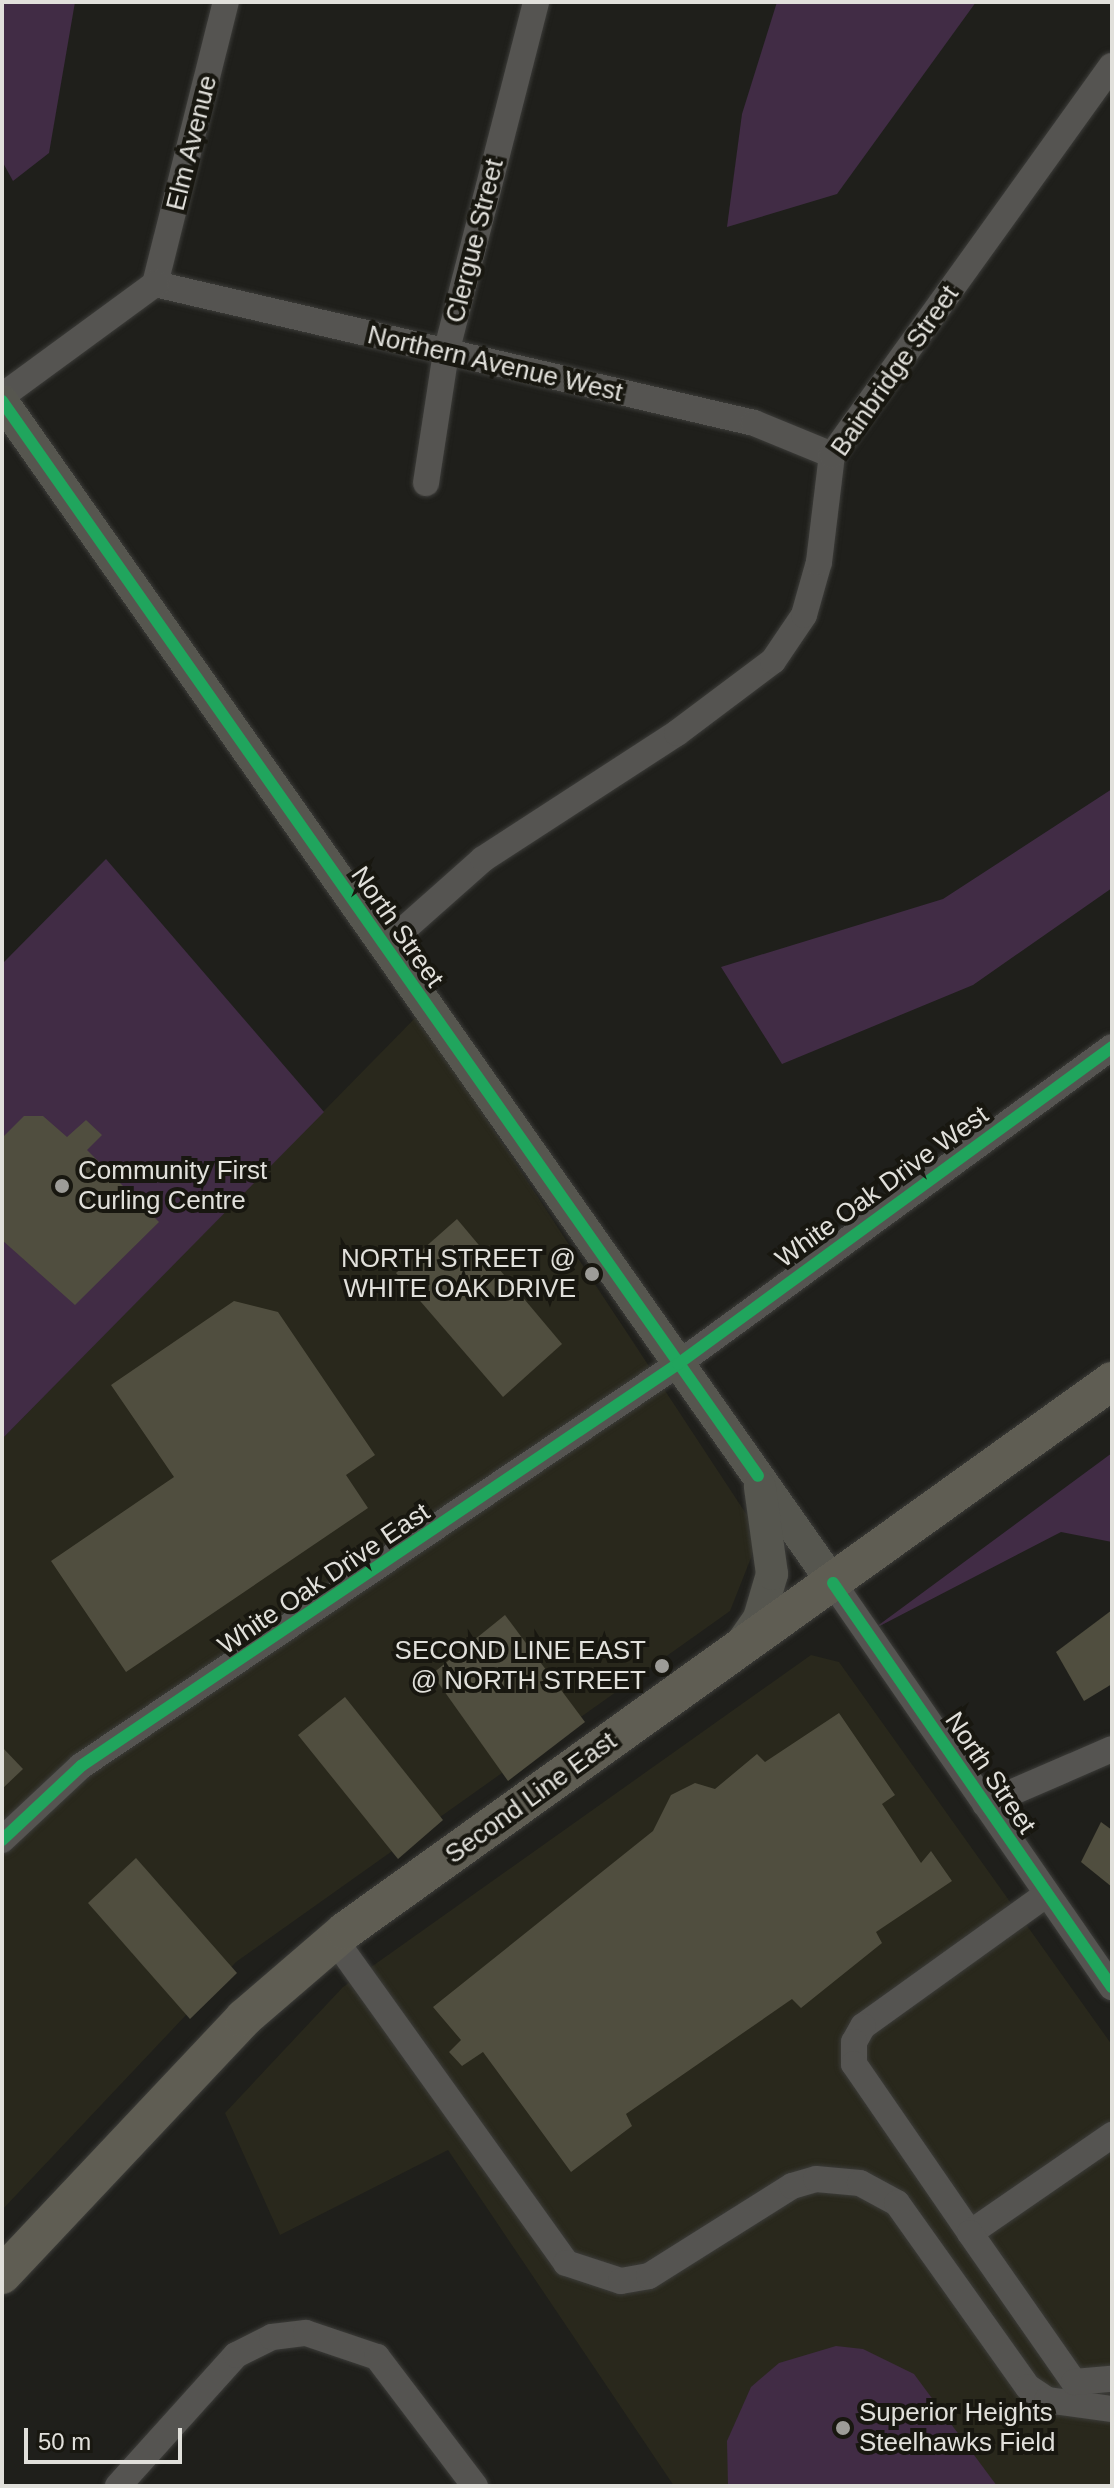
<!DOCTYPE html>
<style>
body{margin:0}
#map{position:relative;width:1114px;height:2488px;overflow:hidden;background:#1f1f1b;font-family:Arial,sans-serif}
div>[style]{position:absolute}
.built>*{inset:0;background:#29281c}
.green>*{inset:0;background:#412c45}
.building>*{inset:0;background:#504e3f}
.roads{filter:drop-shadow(0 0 2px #3c3c39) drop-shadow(0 0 2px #3c3c39)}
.minor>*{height:26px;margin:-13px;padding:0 13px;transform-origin:13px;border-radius:13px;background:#555451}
.major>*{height:32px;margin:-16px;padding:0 16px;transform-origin:16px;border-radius:16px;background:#56564f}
.highway>*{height:38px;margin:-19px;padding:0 19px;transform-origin:19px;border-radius:19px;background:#5f5d53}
.cycleway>*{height:12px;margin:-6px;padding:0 6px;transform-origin:6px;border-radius:6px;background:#20a55d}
.dots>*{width:22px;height:22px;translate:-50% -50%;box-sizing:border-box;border:4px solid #181710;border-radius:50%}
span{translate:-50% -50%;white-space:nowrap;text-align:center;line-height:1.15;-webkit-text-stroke:8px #181710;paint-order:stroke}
.street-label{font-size:26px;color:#e1e0db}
.poi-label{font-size:26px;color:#e1e0db}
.left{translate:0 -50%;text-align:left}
.right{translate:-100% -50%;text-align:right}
.frame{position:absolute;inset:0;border:4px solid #e1e0db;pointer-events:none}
.scale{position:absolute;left:24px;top:2428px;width:158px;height:36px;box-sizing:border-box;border:4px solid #e1e0db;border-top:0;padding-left:10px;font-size:24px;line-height:28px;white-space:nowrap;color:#e1e0db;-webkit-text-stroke:6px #181710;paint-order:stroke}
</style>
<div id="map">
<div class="built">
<div style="clip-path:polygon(418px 1015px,760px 1535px,730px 1611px,236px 1962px,2px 2210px,2px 1439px)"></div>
<div style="clip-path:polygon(811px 1655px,839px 1662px,1112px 2045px,1112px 2486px,674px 2486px,448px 2150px,280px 2235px,225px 2113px,343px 1987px)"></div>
</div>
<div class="green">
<div style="clip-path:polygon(2px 2px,75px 2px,49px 153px,13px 181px,2px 161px)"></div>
<div style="clip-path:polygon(777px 2px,976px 2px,837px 194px,727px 227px,742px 114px)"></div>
<div style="clip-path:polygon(1112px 789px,1112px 888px,973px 985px,782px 1064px,721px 967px,943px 899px)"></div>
<div style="clip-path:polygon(106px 859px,324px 1112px,2px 1439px,2px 964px)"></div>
<div style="clip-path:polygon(1112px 1453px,1112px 1542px,1061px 1532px,872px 1630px)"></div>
<div style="clip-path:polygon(836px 2346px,863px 2349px,914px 2374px,997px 2486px,728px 2486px,727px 2441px,751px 2387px,779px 2363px)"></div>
</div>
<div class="building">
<div style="clip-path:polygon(24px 1116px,43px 1116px,67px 1137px,86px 1120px,102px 1135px,87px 1150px,159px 1222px,75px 1305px,2px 1240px,2px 1138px)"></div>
<div style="clip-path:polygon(457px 1219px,562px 1344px,503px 1397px,396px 1273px)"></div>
<div style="clip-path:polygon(234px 1301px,278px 1312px,375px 1455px,346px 1475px,368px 1508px,126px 1672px,51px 1561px,174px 1477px,111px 1385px)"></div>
<div style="clip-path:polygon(1112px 1610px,1112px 1684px,1084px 1701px,1056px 1652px)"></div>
<div style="clip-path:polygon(505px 1615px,585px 1722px,508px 1781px,432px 1674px)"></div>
<div style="clip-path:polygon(345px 1697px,443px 1820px,398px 1859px,298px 1735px)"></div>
<div style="clip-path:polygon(839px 1713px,895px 1795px,882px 1804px,921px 1863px,931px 1851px,952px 1881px,876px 1932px,882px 1943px,801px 2008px,792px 1999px,626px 2114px,632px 2126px,571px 2172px,483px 2052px,462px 2066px,449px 2052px,461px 2040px,433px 2007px,653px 1831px,671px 1795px,695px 1783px,715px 1789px,757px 1754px,765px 1762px)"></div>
<div style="clip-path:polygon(2px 1747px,23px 1769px,2px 1789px)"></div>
<div style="clip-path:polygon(1101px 1822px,1112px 1830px,1112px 1887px,1081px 1862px)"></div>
<div style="clip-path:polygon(136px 1858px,237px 1973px,190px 2019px,88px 1903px)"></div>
</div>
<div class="roads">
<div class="minor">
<div style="left:155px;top:284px;width:615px;rotate:13.06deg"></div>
<div style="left:754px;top:423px;width:84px;rotate:22.3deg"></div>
<div style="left:155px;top:284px;width:291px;rotate:-75.9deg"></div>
<div style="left:2px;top:396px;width:190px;rotate:-36.2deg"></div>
<div style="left:426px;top:483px;width:132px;rotate:-81.3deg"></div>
<div style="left:446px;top:353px;width:362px;rotate:-75.6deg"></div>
<div style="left:384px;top:947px;width:132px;rotate:-41.6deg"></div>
<div style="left:483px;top:859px;width:231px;rotate:-33deg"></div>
<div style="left:677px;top:733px;width:120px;rotate:-36.9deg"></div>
<div style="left:773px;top:661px;width:55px;rotate:-56deg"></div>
<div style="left:804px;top:615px;width:55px;rotate:-74.2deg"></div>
<div style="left:819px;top:562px;width:108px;rotate:-83.1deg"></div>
<div style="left:832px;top:455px;width:479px;rotate:-54.3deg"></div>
<div style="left:833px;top:1583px;width:491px;rotate:55.4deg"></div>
<div style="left:985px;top:1804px;width:138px;rotate:-23.4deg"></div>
<div style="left:2px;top:1840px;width:108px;rotate:-43.1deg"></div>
<div style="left:81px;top:1766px;width:720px;rotate:-33.96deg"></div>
<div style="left:678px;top:1364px;width:537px;rotate:-36.14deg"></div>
<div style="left:1047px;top:1894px;width:226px;rotate:144.3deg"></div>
<div style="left:863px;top:2026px;width:18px;rotate:119deg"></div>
<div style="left:854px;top:2042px;width:22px;rotate:90deg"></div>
<div style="left:854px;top:2064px;width:205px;rotate:55.5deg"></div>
<div style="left:970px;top:2233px;width:173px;rotate:-34.6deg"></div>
<div style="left:335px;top:1940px;width:397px;rotate:54.4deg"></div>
<div style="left:566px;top:2263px;width:58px;rotate:18.1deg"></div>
<div style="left:621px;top:2281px;width:28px;rotate:-10deg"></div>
<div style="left:649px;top:2276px;width:169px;rotate:-32.2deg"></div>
<div style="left:792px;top:2186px;width:25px;rotate:-16deg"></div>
<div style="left:816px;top:2179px;width:44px;rotate:5.2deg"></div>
<div style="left:860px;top:2183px;width:42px;rotate:28.4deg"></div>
<div style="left:897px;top:2203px;width:226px;rotate:54.6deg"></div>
<div style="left:1028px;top:2387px;width:23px;rotate:34deg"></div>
<div style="left:1047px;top:2400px;width:66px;rotate:7.9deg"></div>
<div style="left:970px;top:2233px;width:182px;rotate:55.1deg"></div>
<div style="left:1074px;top:2382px;width:38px;rotate:-5deg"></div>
<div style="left:118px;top:2486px;width:176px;rotate:-48deg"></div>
<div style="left:236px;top:2355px;width:40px;rotate:-26.6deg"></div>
<div style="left:272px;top:2337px;width:34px;rotate:-7deg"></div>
<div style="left:306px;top:2333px;width:75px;rotate:18.7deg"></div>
<div style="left:377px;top:2357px;width:162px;rotate:52.8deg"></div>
</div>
<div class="major">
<div style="left:2px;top:401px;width:1445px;rotate:54.89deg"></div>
<div style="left:741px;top:1644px;width:32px;rotate:-55deg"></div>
<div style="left:759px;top:1618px;width:46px;rotate:-73.5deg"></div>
<div style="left:772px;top:1574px;width:88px;rotate:-97.9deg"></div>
</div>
<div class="highway">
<div style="left:2px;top:2275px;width:353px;rotate:-46.7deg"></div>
<div style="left:244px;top:2018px;width:133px;rotate:-40.7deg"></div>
<div style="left:345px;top:1931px;width:944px;rotate:-35.64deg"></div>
</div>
</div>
<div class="cycleway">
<div style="left:2px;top:401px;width:1314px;rotate:54.88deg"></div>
<div style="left:833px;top:1583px;width:491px;rotate:55.4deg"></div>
<div style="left:2px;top:1840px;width:108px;rotate:-43.1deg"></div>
<div style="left:81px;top:1766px;width:720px;rotate:-33.96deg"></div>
<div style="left:678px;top:1364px;width:537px;rotate:-36.14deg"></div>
</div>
<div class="dots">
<div style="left:62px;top:1186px;background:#9d9c98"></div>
<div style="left:592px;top:1274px;background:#9d9c98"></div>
<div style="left:662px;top:1666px;background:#9d9c98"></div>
<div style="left:843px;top:2428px;background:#9d9c98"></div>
</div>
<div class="street-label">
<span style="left:192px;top:143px;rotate:-76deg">Elm Avenue</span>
<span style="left:475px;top:241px;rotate:-76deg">Clergue Street</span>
<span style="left:495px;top:364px;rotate:13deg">Northern Avenue West</span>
<span style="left:895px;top:371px;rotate:-55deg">Bainbridge Street</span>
<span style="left:397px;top:927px;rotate:55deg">North Street</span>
<span style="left:882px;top:1187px;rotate:-36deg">White Oak Drive West</span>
<span style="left:324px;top:1579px;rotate:-34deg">White Oak Drive East</span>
<span style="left:990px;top:1773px;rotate:56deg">North Street</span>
<span style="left:531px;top:1798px;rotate:-36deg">Second Line East</span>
</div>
<div class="poi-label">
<span class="left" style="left:78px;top:1186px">Community First<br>Curling Centre</span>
<span class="right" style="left:576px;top:1274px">NORTH STREET @<br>WHITE OAK DRIVE</span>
<span class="right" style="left:646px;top:1666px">SECOND LINE EAST<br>@ NORTH STREET</span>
<span class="left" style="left:859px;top:2428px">Superior Heights<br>Steelhawks Field</span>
</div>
<div class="frame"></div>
<div class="scale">50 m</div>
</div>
